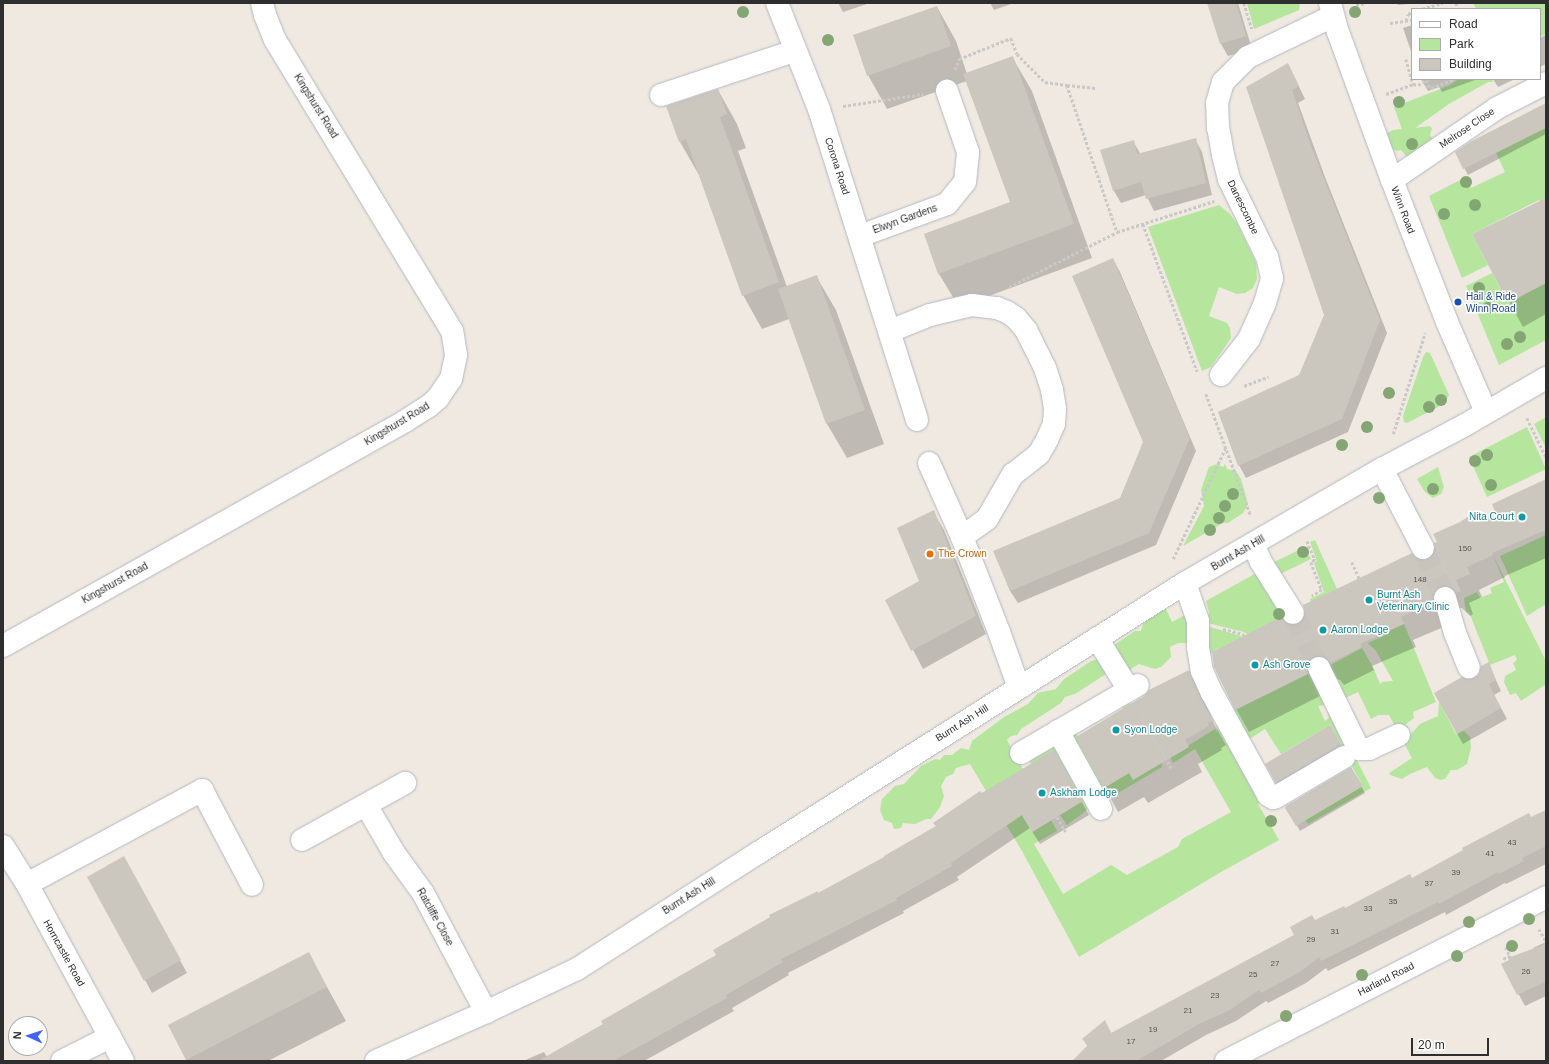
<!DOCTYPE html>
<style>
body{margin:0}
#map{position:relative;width:1549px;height:1064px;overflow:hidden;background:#efe9e1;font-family:Helvetica,sans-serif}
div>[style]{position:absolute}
.green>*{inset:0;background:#b6e59e}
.shadow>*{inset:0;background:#0003}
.building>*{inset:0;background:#cbc7bf}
.minor-tunnel>*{height:22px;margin-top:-11px;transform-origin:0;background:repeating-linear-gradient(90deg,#c8c4bd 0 22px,transparent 0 33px)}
.path>*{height:2.5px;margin-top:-1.25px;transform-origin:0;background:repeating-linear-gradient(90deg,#c9c9c9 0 3px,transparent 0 5px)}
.roads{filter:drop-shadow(0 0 1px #b4b7c1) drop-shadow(0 0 1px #b4b7c1)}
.minor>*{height:22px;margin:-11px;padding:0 11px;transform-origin:11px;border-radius:11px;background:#fff}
.trees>*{width:12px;height:12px;margin:-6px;border-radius:50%;background:#84a574}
.dots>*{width:11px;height:11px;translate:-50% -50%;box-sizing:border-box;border:2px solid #fff;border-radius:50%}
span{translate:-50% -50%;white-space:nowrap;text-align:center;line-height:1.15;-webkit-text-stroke:3px #fff;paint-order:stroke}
.number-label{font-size:8px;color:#555452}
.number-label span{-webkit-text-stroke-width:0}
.street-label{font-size:10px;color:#2e2e2e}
.transit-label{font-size:10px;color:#164399}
.left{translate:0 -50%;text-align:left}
.culture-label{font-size:10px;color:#0d838f}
.right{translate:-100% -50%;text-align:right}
.food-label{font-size:10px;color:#c56008}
.frame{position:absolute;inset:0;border:4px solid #2e2e2e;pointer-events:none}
.legend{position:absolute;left:1411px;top:8px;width:130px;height:72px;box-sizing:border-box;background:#fff;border:1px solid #ababab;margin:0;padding:5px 7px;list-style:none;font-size:12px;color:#2e2e2e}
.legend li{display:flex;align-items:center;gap:8px;height:20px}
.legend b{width:20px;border:1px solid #ababab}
.north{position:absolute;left:8px;top:1016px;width:40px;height:40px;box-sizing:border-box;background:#fff;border:1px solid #ababab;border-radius:50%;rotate:273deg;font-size:11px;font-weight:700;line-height:16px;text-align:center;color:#2e2e2e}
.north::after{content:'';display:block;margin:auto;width:14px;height:18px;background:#4264fb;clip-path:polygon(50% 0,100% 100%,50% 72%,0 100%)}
.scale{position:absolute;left:1411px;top:1038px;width:78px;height:18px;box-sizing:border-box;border:2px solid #2e2e2e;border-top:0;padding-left:5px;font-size:12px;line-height:14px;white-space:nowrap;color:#2e2e2e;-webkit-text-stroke:3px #fff;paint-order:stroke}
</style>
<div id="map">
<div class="green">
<div style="clip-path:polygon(1247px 3px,1300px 3px,1299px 10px,1254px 29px)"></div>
<div style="clip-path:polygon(1473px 3px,1546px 3px,1546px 34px,1540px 37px,1540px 9px,1476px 9px)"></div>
<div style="clip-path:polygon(1459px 79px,1492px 79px,1493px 82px,1488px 82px,1449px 104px,1415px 128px,1429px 126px,1432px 128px,1430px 136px,1433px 138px,1435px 144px,1408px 158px,1401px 150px,1397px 151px,1392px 149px,1387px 138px,1387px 133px,1393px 130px,1402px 129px,1394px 107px,1448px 86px)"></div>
<div style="clip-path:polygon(1546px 126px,1546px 199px,1541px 204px,1539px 200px,1472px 234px,1488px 265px,1462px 278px,1429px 196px,1466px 177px,1471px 188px,1505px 172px,1496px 153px)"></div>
<div style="clip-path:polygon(1219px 205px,1230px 214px,1238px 225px,1256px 263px,1257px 279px,1253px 288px,1245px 293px,1237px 294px,1219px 287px,1209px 316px,1227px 323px,1230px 328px,1231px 338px,1211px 367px,1202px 371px,1148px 227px)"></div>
<div style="clip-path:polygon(1492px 273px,1508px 303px,1546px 283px,1546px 340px,1499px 365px,1466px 286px)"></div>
<div style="clip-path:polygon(1426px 352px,1430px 353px,1449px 395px,1444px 404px,1407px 423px,1404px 422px,1403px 416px,1423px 357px)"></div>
<div style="clip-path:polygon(1546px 417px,1546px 448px,1534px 424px)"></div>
<div style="clip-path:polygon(1527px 427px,1546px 469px,1487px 497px,1469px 457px)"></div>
<div style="clip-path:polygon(1217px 464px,1223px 467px,1225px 464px,1227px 469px,1236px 471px,1241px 479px,1248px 504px,1243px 513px,1228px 523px,1223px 523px,1183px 546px,1204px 506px,1201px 490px,1209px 467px)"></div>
<div style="clip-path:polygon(1438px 467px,1444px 487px,1441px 494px,1433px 498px,1425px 492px,1417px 479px)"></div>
<div style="clip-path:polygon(1546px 535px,1546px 604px,1527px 616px,1500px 556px)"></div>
<div style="clip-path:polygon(1315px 540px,1337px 589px,1311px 602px,1310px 599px,1324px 592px,1314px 563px,1317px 561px,1310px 542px)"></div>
<div style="clip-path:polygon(1305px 547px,1311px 559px,1276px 576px,1270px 564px)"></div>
<div style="clip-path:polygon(1493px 555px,1546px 661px,1546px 684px,1521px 701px,1516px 693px,1510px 695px,1504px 682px,1505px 676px,1516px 670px,1513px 663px,1517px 660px,1515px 655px,1490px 665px,1469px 612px,1467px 613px,1465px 606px,1464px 598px,1477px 592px,1480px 598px,1492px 593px,1490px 588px,1504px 582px)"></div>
<div style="clip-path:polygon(evenodd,1260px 571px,1371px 788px,1308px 824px,1305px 820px,1363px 786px,1350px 763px,1339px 750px,1341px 744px,1330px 725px,1281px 754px,1265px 729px,1248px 740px,1233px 711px,1303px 676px,1244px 632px,1207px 623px,1209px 612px,1206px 601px,1260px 571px,1327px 705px,1329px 718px,1325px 721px,1318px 706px,1327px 705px)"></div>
<div style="clip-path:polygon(1164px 605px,1172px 622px,1187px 614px,1190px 643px,1178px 643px,1170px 647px,1171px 657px,1161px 667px,1155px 669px,1139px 664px,1132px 668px,1128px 674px,1109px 672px,1075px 694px,1065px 697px,1061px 703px,1021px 729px,1017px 735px,1011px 736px,1007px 740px,1024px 771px,1003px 784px,1032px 832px,1051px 820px,1057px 831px,1034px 844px,1063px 894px,1111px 865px,1127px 875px,1178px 847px,1182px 839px,1231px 812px,1195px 749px,1173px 763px,1170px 757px,1215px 729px,1217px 732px,1216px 720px,1262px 800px,1258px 804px,1279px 840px,1221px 872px,1079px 957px,1022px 851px,970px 764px,956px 768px,953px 774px,946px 777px,941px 786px,944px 796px,940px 807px,931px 819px,926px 819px,915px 824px,903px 823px,901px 828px,894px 829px,892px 823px,884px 820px,880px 810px,882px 799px,895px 786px,904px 784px,921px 766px,935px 759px,940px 760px,944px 755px,952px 755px,961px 748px,969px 750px,972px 741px,1004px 717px,1028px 704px,1038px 693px,1056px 689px,1064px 679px,1091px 661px,1102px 658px,1114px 645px,1135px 631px,1141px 631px,1145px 617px)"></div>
<div style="clip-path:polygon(1380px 624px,1404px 624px,1436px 702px,1413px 712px,1414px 718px,1405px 725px,1408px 727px,1407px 733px,1411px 734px,1420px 724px,1438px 716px,1439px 702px,1456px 734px,1464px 731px,1470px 737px,1471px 748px,1467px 764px,1457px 770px,1451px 770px,1445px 779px,1440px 780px,1435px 778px,1427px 767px,1410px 774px,1402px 779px,1390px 775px,1389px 773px,1412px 758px,1389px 715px,1378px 715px,1371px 719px,1358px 692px,1343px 699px,1327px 667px,1362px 648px,1373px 667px,1380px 684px,1382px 682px,1393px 681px,1376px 651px,1368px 643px,1385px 635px)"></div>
<div style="clip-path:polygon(1207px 626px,1241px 636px,1242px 637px,1206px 655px)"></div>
<div style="clip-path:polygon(1127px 699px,1142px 725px,1135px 729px,1121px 705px,1096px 720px,1097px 723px,1077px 732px,1077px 735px,1107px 786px,1129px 773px,1162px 763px,1162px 767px,1113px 796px,1109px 797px,1105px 796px,1073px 737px,1073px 734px)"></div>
<div style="clip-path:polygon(1055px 745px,1088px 805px,1087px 810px,1067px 825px,1060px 815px,1082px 802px,1053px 753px,1032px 766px,1030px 762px,1030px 759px)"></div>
</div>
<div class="shadow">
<div style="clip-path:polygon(838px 3px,870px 3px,843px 12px)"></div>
<div style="clip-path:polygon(990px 3px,1014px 3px,994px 10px)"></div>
<div style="clip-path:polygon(1208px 3px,1238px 3px,1252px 49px,1228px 56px,1221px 44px)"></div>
<div style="clip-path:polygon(1397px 3px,1418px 3px,1398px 5px)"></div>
<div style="clip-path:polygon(937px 7px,956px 41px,967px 74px,1012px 57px,1032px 91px,1092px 258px,959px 307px,939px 274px,925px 234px,1011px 203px,967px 81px,887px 109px,868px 75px)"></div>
<div style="clip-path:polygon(1412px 25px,1412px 54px,1403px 28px)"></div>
<div style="clip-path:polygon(1546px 35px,1546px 64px,1540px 67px,1540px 38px)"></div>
<div style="clip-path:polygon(1288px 64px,1305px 99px,1298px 103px,1325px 177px,1387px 333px,1348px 432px,1246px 478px,1239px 465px,1299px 376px,1326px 315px)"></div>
<div style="clip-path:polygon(1421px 79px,1475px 79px,1475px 80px,1442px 92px,1439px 87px,1428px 91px)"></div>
<div style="clip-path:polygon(1493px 79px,1515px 79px,1498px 87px)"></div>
<div style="clip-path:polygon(718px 90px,737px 124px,746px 148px,738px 151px,787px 287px,816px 276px,836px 310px,884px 444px,847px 458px,827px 424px,789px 319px,762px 329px,743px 295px,699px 175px,680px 142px)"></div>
<div style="clip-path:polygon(1546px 104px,1546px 134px,1468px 175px,1456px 153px)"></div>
<div style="clip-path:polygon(1195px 139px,1202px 152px,1212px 195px,1154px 211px,1146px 195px,1121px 203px,1114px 191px,1133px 141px,1141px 155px)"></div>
<div style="clip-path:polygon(1546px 199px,1546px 314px,1523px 327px,1473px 235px)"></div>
<div style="clip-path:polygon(1113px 259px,1120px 272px,1196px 451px,1156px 545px,1018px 603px,1010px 591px,995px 551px,1120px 499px,1144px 442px)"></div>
<div style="clip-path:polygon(1546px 480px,1546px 558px,1505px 576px,1505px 577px,1479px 590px,1482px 597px,1469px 603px,1473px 614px,1470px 616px,1462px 608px,1454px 608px,1446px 626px,1413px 640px,1416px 647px,1372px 666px,1374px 670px,1344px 685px,1340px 680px,1334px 678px,1319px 690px,1320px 696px,1249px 732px,1236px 709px,1287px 625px,1294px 626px,1300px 625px,1415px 559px,1422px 561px,1430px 560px,1499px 518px)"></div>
<div style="clip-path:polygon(933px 512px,944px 530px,986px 634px,923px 669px,887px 600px,921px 581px)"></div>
<div style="clip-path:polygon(1488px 663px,1501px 691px,1494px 695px,1507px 719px,1463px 744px,1435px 694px,1475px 679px)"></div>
<div style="clip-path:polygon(1189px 671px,1203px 695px,1214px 724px,1226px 745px,1221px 748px,1222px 750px,1198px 764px,1202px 772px,1148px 803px,1144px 797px,1118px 812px,1105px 788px)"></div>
<div style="clip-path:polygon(1330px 726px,1343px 750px,1280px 788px,1266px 764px)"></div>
<div style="clip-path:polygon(1061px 764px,1089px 815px,1040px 844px,1030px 828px,957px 877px,959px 880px,903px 911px,904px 913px,788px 973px,789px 975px,732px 1008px,734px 1011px,644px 1061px,523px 1061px,544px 1052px,547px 1057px,604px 1024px,818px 894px,886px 857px,937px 827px,982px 795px)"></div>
<div style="clip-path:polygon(1351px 768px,1365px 793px,1300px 831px,1287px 808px)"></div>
<div style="clip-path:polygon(1546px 811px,1546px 864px,1506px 884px,1505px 883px,1446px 915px,1445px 912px,1328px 971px,1326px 968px,1306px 983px,1268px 1003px,1266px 1001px,1236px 1021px,1206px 1035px,1161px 1061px,1074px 1061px,1088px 1047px,1083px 1039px,1105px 1022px,1112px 1034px,1295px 935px,1315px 921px,1412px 880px)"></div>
<div style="clip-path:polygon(130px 870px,187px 973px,152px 993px,145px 980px)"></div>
<div style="clip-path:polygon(1546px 942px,1546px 996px,1525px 1006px,1502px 964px,1534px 949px,1533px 948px)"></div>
<div style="clip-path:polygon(308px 953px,346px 1021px,268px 1061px,187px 1061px,169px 1026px)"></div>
</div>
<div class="building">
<div style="clip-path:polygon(1207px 3px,1236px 3px,1246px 36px,1220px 44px)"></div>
<div style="clip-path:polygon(937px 6px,951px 46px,867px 76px,853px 35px)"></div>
<div style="clip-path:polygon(1013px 56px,1074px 224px,938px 274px,924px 234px,1010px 202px,963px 74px)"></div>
<div style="clip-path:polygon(1288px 63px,1299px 86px,1292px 90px,1311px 146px,1380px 320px,1342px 419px,1238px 466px,1218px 412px,1299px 375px,1324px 315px,1246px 87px)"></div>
<div style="clip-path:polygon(718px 89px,727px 114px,720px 117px,779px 282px,742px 296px,686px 139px,679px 142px,666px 106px)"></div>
<div style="clip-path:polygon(1546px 103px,1546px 128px,1463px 169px,1455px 152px,1470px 142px)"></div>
<div style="clip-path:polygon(1196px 138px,1206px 183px,1146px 199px,1141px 182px,1113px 191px,1100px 150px,1134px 140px,1137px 154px)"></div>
<div style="clip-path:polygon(1546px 198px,1546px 283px,1508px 303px,1472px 234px)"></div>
<div style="clip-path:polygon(1113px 258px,1190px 438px,1149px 533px,1010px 591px,993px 551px,1120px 498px,1143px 442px,1072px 276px)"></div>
<div style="clip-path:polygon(817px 275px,865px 410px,826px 424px,778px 289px)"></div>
<div style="clip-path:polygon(1546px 479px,1546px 530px,1492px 553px,1493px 555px,1467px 567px,1470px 574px,1456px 580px,1461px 591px,1456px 593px,1448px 586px,1441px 586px,1436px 589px,1433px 595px,1433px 603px,1401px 617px,1404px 624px,1360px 644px,1362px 647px,1330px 663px,1326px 658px,1320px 656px,1313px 657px,1309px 661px,1307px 667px,1308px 674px,1235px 710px,1214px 667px,1212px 652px,1281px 617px,1288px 624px,1294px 625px,1299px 624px,1304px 619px,1305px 613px,1303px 605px,1412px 553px,1417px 559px,1422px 560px,1428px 559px,1433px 555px,1435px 549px,1434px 543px,1437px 542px,1433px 534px,1460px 522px,1469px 516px,1497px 517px,1492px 504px)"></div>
<div style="clip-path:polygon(934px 510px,976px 616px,911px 651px,885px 600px,919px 581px,897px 528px)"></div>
<div style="clip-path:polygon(1489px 662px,1496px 680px,1489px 684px,1501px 708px,1457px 734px,1434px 693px,1462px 677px,1468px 679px,1474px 678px,1479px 674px,1481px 666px)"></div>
<div style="clip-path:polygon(1189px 670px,1201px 698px,1213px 721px,1208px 723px,1209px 726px,1185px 740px,1189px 747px,1133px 780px,1129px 773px,1104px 788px,1076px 737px,1144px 696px,1149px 690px)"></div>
<div style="clip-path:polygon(1330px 725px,1341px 744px,1339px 746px,1276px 783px,1265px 764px)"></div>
<div style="clip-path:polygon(1054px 750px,1082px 801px,1057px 817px,1032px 832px,1022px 815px,951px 863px,952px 866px,896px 898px,897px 900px,781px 959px,783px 962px,726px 995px,727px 998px,613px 1061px,538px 1061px,603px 1024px,601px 1021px,716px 955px,713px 950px,770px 917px,769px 915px,818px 891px,818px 893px,884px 857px,884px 856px,936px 826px,933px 823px,980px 791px,982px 793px)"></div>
<div style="clip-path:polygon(1351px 767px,1363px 786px,1296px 826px,1285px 808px,1286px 806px)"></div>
<div style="clip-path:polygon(1546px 810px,1546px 846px,1522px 858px,1524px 861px,1499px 874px,1498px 872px,1439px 904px,1438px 902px,1321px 961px,1319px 957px,1300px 972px,1261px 993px,1259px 990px,1230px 1010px,1199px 1024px,1136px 1061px,1072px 1061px,1088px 1045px,1082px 1039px,1105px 1020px,1111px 1033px,1294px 935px,1290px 927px,1312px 915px,1315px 920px,1344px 906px,1345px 908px,1410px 874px,1412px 878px,1463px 850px,1462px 848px,1529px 813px,1531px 817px)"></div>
<div style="clip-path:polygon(124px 856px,181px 960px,144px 981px,87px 877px)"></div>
<div style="clip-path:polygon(1546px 944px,1546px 982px,1517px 995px,1501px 964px,1509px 960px,1508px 958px)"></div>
<div style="clip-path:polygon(309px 952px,327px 987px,186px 1060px,168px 1025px)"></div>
</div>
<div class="minor-tunnel">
<div style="left:1423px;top:548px;width:55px;rotate:66.3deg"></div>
<div style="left:1293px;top:613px;width:61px;rotate:64.7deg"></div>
</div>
<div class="path">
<div style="left:1244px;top:3px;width:27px;rotate:73deg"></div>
<div style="left:1456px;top:3px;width:7px;rotate:63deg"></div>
<div style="left:1356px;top:5px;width:9px;rotate:-13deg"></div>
<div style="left:1422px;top:9px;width:21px;rotate:-17deg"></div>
<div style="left:1406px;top:21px;width:7px;rotate:-74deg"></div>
<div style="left:1408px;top:14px;width:4px;rotate:-27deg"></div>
<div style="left:1390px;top:23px;width:22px;rotate:-8deg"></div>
<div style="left:1406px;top:59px;width:26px;rotate:74deg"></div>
<div style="left:955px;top:70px;width:12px;rotate:-70deg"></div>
<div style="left:959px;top:59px;width:56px;rotate:-22deg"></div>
<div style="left:1011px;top:38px;width:17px;rotate:69deg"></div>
<div style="left:1017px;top:54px;width:40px;rotate:45deg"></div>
<div style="left:1045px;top:82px;width:22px;rotate:8deg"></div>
<div style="left:1067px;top:85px;width:155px;rotate:71.2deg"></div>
<div style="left:1117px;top:232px;width:102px;rotate:-17.7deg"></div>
<div style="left:1427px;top:80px;width:5px;rotate:79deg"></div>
<div style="left:1428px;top:85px;width:4px;rotate:45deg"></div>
<div style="left:1431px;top:88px;width:25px;rotate:-21deg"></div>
<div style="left:1067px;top:85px;width:29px;rotate:6deg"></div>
<div style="left:1386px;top:94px;width:29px;rotate:-20deg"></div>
<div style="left:1413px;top:84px;width:5px;rotate:11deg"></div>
<div style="left:1418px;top:85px;width:12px;rotate:-31deg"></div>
<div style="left:843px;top:106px;width:81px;rotate:-8.5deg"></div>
<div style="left:1143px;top:224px;width:157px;rotate:69.8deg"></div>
<div style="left:1009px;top:287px;width:121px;rotate:-27deg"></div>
<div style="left:1244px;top:386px;width:26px;rotate:-21deg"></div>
<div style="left:1206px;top:394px;width:130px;rotate:69.8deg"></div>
<div style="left:1527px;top:418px;width:43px;rotate:64deg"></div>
<div style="left:1393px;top:434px;width:106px;rotate:-72.4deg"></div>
<div style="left:1307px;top:541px;width:21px;rotate:67deg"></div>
<div style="left:1315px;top:560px;width:4px;rotate:153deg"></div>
<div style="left:1311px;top:562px;width:30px;rotate:69deg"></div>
<div style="left:1322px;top:590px;width:12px;rotate:149deg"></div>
<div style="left:1173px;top:559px;width:122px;rotate:-64.7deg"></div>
<div style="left:1442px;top:561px;width:15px;rotate:67deg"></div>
<div style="left:1352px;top:562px;width:20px;rotate:66deg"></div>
<div style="left:1223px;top:629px;width:21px;rotate:14deg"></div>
<div style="left:1243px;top:634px;width:2px;rotate:63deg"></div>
<div style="left:1140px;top:713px;width:11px;rotate:63deg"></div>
<div style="left:1150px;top:731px;width:44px;rotate:59.9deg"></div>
<div style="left:1057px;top:817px;width:17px;rotate:59deg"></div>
<div style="left:1539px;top:929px;width:14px;rotate:60deg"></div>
<div style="left:1506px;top:947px;width:12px;rotate:66deg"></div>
<div style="left:1503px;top:959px;width:8px;rotate:-23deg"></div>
</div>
<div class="roads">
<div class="minor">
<div style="left:777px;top:3px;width:114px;rotate:68.4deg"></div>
<div style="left:819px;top:109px;width:326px;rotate:72.5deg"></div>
<div style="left:1330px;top:3px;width:30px;rotate:75deg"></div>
<div style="left:1338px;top:32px;width:158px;rotate:70deg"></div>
<div style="left:1392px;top:180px;width:152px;rotate:68.8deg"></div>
<div style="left:1447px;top:322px;width:98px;rotate:66.6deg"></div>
<div style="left:661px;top:95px;width:140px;rotate:-18.3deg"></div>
<div style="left:1392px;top:180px;width:127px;rotate:-34.4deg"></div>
<div style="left:1497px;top:108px;width:55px;rotate:-27deg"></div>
<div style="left:860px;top:236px;width:93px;rotate:-20.2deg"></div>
<div style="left:947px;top:204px;width:28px;rotate:-51deg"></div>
<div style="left:965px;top:182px;width:30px;rotate:-84deg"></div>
<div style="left:968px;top:152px;width:65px;rotate:-109deg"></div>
<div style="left:890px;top:331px;width:43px;rotate:-21.8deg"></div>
<div style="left:930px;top:315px;width:43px;rotate:-13.4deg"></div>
<div style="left:972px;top:305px;width:25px;rotate:7deg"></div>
<div style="left:997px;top:308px;width:11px;rotate:22deg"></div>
<div style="left:1007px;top:312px;width:11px;rotate:34deg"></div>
<div style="left:1016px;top:318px;width:16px;rotate:50deg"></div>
<div style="left:1026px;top:330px;width:42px;rotate:63.4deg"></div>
<div style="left:1045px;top:368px;width:23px;rotate:72deg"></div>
<div style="left:1052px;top:390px;width:19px;rotate:81deg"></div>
<div style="left:1055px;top:409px;width:15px;rotate:94deg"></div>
<div style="left:1054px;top:424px;width:17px;rotate:114deg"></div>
<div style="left:1047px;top:440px;width:16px;rotate:120deg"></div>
<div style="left:1039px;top:454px;width:33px;rotate:142deg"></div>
<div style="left:1013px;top:474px;width:52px;rotate:120deg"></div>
<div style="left:987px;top:519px;width:31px;rotate:144deg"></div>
<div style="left:1221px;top:375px;width:46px;rotate:-52.1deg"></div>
<div style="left:1249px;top:339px;width:39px;rotate:-66deg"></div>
<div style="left:1265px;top:303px;width:26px;rotate:-74deg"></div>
<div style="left:1272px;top:278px;width:22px;rotate:-103deg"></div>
<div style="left:1267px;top:257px;width:87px;rotate:-116deg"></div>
<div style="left:1229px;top:179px;width:25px;rotate:-104deg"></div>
<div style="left:1223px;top:155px;width:27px;rotate:-100deg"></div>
<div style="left:1218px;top:128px;width:25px;rotate:-92deg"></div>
<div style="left:1217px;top:103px;width:22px;rotate:-74deg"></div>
<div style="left:1223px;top:82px;width:35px;rotate:-45deg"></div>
<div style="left:1248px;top:57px;width:94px;rotate:-25.8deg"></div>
<div style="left:929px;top:463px;width:81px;rotate:66deg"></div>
<div style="left:962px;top:537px;width:102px;rotate:68.7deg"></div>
<div style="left:999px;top:632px;width:59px;rotate:70.3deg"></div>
<div style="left:1382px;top:469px;width:89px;rotate:62.6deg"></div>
<div style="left:1253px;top:544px;width:20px;rotate:66deg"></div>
<div style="left:1261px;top:562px;width:60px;rotate:57.9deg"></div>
<div style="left:1185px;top:583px;width:40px;rotate:71.1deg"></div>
<div style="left:1198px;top:621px;width:26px;rotate:90deg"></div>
<div style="left:1198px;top:647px;width:24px;rotate:81deg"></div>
<div style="left:1202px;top:671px;width:24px;rotate:66deg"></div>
<div style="left:1212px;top:693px;width:116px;rotate:61.2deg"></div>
<div style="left:1268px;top:795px;width:6px;rotate:31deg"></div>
<div style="left:1273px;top:798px;width:3px;rotate:-18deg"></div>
<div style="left:1276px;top:797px;width:79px;rotate:-30.5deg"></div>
<div style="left:1445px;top:598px;width:36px;rotate:74deg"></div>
<div style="left:1455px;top:633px;width:37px;rotate:68deg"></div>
<div style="left:1097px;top:638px;width:61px;rotate:58.4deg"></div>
<div style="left:3px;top:646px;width:461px;rotate:-29.2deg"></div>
<div style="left:405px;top:421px;width:28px;rotate:-32deg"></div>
<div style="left:429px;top:406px;width:12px;rotate:-42deg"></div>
<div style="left:438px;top:398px;width:23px;rotate:-56deg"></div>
<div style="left:451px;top:379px;width:25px;rotate:-78deg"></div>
<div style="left:456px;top:355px;width:24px;rotate:-99deg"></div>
<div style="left:452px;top:331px;width:341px;rotate:-121.3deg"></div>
<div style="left:275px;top:40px;width:27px;rotate:-112deg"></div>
<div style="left:265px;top:15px;width:12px;rotate:-104deg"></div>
<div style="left:1319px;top:668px;width:85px;rotate:64deg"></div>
<div style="left:1356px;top:744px;width:6px;rotate:59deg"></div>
<div style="left:1359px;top:749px;width:10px"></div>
<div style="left:1369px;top:749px;width:33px;rotate:-25deg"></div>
<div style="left:1058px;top:731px;width:89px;rotate:61.1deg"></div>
<div style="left:1021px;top:753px;width:135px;rotate:-30.2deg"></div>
<div style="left:366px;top:805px;width:56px;rotate:59.7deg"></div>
<div style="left:394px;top:853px;width:49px;rotate:54.1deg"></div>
<div style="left:423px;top:893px;width:135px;rotate:62.1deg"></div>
<div style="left:302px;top:840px;width:118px;rotate:-29deg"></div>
<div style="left:3px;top:846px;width:45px;rotate:57.7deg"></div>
<div style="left:27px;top:884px;width:201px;rotate:61.5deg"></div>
<div style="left:27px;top:884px;width:199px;rotate:-28.2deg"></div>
<div style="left:202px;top:790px;width:107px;rotate:62.2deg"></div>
<div style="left:62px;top:1061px;width:54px;rotate:-26.6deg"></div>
<div style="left:376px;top:1061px;width:120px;rotate:-24deg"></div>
<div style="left:486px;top:1012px;width:101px;rotate:-25.3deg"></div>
<div style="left:577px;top:969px;width:215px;rotate:-32.7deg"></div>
<div style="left:758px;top:853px;width:505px;rotate:-32.31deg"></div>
<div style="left:1185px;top:583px;width:228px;rotate:-30.1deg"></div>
<div style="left:1382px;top:469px;width:94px;rotate:-27.9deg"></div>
<div style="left:1465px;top:425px;width:94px;rotate:-30.1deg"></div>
<div style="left:1226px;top:1061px;width:360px;rotate:-27.1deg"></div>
</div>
</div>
<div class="trees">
<div style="left:743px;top:12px"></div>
<div style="left:1355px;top:12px"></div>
<div style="left:828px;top:40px"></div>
<div style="left:1399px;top:102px"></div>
<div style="left:1412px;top:144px"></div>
<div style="left:1466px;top:182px"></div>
<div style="left:1475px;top:205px"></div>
<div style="left:1444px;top:214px"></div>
<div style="left:1479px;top:288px"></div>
<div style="left:1488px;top:308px"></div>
<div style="left:1520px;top:337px"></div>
<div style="left:1507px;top:344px"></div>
<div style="left:1389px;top:393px"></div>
<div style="left:1441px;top:400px"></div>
<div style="left:1429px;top:407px"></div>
<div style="left:1367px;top:427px"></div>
<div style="left:1342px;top:445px"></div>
<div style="left:1487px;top:455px"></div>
<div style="left:1475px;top:461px"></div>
<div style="left:1491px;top:485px"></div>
<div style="left:1433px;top:489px"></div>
<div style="left:1233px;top:494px"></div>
<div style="left:1379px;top:498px"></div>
<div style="left:1225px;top:506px"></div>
<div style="left:1219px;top:518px"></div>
<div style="left:1210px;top:530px"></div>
<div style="left:1303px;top:552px"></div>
<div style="left:1279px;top:614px"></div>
<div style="left:1271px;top:821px"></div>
<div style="left:1529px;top:919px"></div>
<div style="left:1469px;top:922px"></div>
<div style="left:1512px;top:946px"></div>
<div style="left:1457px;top:956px"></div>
<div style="left:1362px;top:975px"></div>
<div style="left:1286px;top:1016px"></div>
</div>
<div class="dots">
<div style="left:1458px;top:302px;background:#1a4fb4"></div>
<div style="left:1522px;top:517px;background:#0f9aa8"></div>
<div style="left:930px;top:554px;background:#e8710a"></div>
<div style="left:1369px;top:600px;background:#0f9aa8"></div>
<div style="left:1323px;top:630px;background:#0f9aa8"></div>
<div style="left:1255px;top:665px;background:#0f9aa8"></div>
<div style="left:1116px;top:730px;background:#0f9aa8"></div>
<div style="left:1042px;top:793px;background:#0f9aa8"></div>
</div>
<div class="number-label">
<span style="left:1465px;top:549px">150</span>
<span style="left:1420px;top:580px">148</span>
<span style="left:1512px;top:843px">43</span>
<span style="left:1490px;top:854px">41</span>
<span style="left:1456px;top:873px">39</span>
<span style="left:1429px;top:884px">37</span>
<span style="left:1393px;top:902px">35</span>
<span style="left:1368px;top:909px">33</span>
<span style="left:1335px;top:932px">31</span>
<span style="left:1311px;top:940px">29</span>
<span style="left:1275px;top:964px">27</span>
<span style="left:1526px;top:972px">26</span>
<span style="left:1253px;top:975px">25</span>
<span style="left:1215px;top:996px">23</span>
<span style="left:1188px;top:1011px">21</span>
<span style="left:1153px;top:1030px">19</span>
<span style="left:1131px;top:1042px">17</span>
</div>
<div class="street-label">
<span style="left:316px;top:106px;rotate:58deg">Kingshurst Road</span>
<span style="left:1467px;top:128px;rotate:-34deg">Melrose Close</span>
<span style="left:837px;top:166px;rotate:72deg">Corona Road</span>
<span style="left:1243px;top:207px;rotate:64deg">Danescombe</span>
<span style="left:1403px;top:210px;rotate:69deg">Winn Road</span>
<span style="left:905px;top:219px;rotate:-20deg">Elwyn Gardens</span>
<span style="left:397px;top:424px;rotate:-31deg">Kingshurst Road</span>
<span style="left:1238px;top:553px;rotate:-30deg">Burnt Ash Hill</span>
<span style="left:115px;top:583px;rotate:-29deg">Kingshurst Road</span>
<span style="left:962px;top:723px;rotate:-32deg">Burnt Ash Hill</span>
<span style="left:689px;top:896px;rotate:-32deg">Burnt Ash Hill</span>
<span style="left:435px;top:917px;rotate:61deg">Ratcliffe Close</span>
<span style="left:64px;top:953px;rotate:61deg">Horncastle Road</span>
<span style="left:1386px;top:979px;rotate:-27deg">Harland Road</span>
</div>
<div class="transit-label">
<span class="left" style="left:1466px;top:302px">Hail &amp; Ride<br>Winn Road</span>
</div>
<div class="culture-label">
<span class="right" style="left:1514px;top:517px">Nita Court</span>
<span class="left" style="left:1377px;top:600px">Burnt Ash<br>Veterinary Clinic</span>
<span class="left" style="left:1331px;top:630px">Aaron Lodge</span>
<span class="left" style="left:1263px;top:665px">Ash Grove</span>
<span class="left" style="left:1124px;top:730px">Syon Lodge</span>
<span class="left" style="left:1050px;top:793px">Askham Lodge</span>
</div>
<div class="food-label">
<span class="left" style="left:938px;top:554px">The Crown</span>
</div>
<div class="frame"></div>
<ul class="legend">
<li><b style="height:5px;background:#fff"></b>Road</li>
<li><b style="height:11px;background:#b6e59e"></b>Park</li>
<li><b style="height:11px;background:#cbc7bf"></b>Building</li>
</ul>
<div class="north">N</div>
<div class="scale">20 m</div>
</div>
